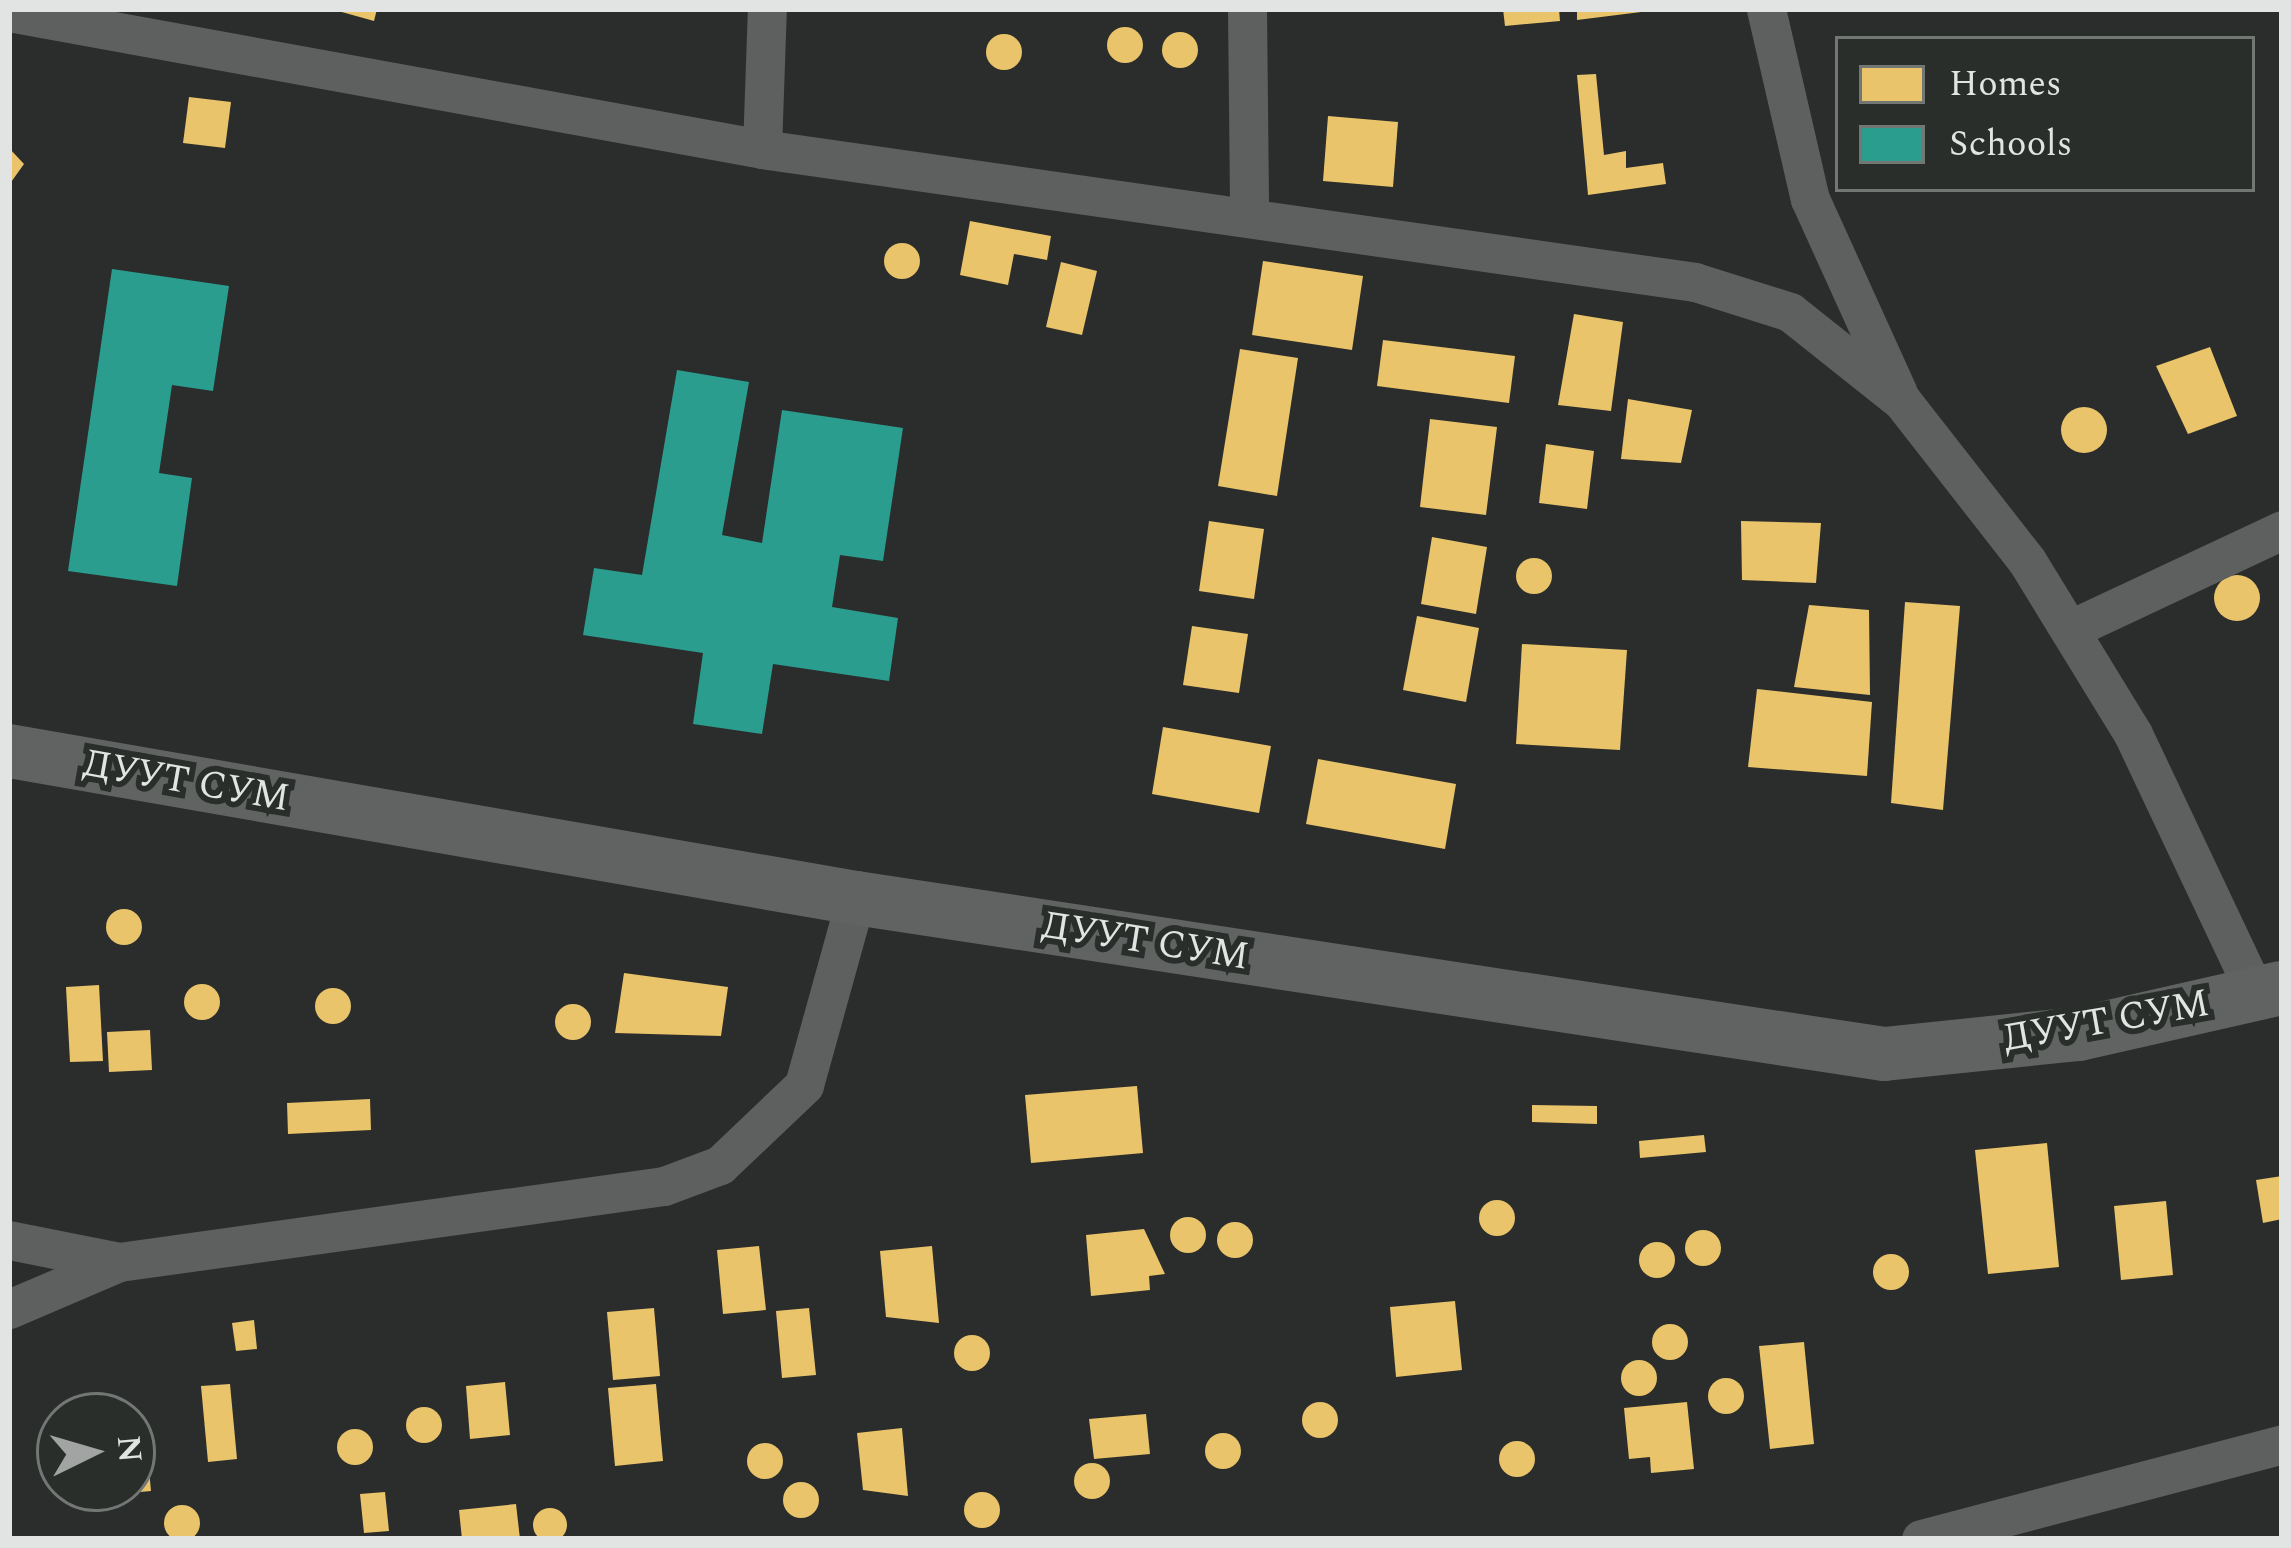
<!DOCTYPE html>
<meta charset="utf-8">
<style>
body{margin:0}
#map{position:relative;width:2291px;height:1548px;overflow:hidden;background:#2b2d2c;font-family:Spectral,serif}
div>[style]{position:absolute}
.homes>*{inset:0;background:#e9c46a}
.round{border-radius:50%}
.schools>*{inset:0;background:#2a9d8f}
.minor>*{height:39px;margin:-19.5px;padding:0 19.5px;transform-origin:19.5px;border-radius:19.5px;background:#5e5f5f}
.secondary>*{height:54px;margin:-27px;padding:0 27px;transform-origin:27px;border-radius:27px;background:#616362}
span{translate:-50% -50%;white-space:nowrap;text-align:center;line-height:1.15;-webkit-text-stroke:12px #2a2e2b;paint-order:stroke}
.street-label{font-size:39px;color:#e1e4e2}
.frame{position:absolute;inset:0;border:12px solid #e1e4e2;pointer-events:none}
.legend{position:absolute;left:1835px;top:36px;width:420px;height:156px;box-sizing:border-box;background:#2a2e2b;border:3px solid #737774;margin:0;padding:15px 21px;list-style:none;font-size:36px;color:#e1e4e2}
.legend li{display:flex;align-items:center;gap:24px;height:60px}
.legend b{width:60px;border:3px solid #737774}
.north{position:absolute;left:36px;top:1392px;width:120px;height:120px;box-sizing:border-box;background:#2a2e2b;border:3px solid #737774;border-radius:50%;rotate:85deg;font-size:33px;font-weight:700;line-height:48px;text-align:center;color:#e1e4e2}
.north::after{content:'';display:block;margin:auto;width:42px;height:54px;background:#a1a4a2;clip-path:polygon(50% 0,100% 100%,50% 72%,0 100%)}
</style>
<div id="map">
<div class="homes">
<div style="clip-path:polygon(331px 9px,377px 9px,374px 21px)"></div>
<div style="clip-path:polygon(1503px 9px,1559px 9px,1560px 21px,1505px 26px)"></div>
<div style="clip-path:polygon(1577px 9px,1641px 9px,1641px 12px,1577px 20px)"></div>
<div class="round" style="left:1107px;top:27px;width:36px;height:36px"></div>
<div class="round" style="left:1162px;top:32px;width:36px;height:36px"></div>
<div class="round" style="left:986px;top:34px;width:36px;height:36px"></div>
<div style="clip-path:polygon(1596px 74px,1604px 155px,1626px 151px,1626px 168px,1663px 163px,1666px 184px,1588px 195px,1577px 75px)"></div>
<div style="clip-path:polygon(189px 97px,231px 102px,225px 148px,183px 143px)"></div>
<div style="clip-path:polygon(1328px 116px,1398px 122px,1393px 187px,1323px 181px)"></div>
<div style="clip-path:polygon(9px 148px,24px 164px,9px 185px)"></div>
<div style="clip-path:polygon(970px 221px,1051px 236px,1047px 260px,1014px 254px,1008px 285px,960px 275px)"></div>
<div class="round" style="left:884px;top:243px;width:36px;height:36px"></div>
<div style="clip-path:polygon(1263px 261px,1363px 276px,1352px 350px,1252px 335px)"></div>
<div style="clip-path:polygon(1061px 262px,1097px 271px,1082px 335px,1046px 327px)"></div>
<div style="clip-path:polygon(1574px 314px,1623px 322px,1611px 411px,1558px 405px)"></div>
<div style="clip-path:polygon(1383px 340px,1515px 356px,1509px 403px,1377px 386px)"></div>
<div style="clip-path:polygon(2210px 347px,2237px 416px,2188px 434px,2156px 366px)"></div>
<div style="clip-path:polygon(1240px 349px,1298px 358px,1277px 496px,1218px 486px)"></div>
<div style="clip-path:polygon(1628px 399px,1692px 410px,1681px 463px,1621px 459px)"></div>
<div class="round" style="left:2061px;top:407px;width:46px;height:46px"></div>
<div style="clip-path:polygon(1430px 419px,1497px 427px,1486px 515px,1420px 507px)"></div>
<div style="clip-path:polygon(1546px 444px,1594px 451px,1587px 509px,1539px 503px)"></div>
<div style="clip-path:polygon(1209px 521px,1264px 529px,1254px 599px,1199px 591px)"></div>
<div style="clip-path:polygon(1741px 521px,1821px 523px,1816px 583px,1742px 580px)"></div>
<div style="clip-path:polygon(1432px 537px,1487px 547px,1476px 614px,1421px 604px)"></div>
<div class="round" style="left:1516px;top:558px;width:36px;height:36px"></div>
<div class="round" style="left:2214px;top:575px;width:46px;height:46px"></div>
<div style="clip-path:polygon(1905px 602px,1960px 606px,1943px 810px,1891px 803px)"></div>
<div style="clip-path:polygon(1809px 605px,1869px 610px,1870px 695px,1794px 687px)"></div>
<div style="clip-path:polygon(1417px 616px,1479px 628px,1466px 702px,1403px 690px)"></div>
<div style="clip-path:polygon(1192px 626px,1248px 634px,1239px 693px,1183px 685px)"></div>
<div style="clip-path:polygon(1522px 644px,1627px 650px,1620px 750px,1516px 744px)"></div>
<div style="clip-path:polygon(1757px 689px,1872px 702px,1867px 776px,1748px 767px)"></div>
<div style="clip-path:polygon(1163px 727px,1271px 746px,1259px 813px,1152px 794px)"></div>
<div style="clip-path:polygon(1318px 759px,1456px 784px,1445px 849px,1306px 824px)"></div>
<div class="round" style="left:106px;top:909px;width:36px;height:36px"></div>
<div style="clip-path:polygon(624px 973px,728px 987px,721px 1036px,615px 1033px)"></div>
<div class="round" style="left:184px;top:984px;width:36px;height:36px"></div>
<div style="clip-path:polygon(99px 985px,103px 1061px,70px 1062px,66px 987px)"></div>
<div class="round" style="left:315px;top:988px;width:36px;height:36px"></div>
<div class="round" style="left:555px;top:1004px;width:36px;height:36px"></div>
<div style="clip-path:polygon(150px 1030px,152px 1070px,109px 1072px,107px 1032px)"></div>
<div style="clip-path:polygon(1137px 1086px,1143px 1153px,1031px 1163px,1025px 1095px)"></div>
<div style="clip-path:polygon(370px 1099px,371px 1130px,288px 1134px,287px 1103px)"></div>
<div style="clip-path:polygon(1532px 1105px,1597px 1106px,1597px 1124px,1532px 1122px)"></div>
<div style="clip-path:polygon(1704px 1135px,1706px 1152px,1640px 1158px,1639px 1141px)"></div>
<div style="clip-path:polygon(2047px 1143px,2059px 1267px,1988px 1274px,1975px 1150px)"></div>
<div style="clip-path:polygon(2282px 1176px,2282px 1219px,2263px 1223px,2256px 1180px)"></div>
<div class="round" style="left:1479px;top:1200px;width:36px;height:36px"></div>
<div style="clip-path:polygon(2166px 1201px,2173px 1275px,2121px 1280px,2114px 1206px)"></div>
<div class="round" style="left:1170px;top:1217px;width:36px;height:36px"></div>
<div class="round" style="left:1217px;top:1222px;width:36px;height:36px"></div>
<div style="clip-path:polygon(1144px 1229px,1165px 1274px,1149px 1276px,1150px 1290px,1091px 1296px,1086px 1235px)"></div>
<div class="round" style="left:1685px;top:1230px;width:36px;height:36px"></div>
<div class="round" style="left:1639px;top:1242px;width:36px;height:36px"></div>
<div style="clip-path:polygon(759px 1246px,766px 1310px,723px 1314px,717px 1250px)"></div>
<div style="clip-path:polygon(932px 1246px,939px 1323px,886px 1317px,880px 1251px)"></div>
<div class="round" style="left:1873px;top:1254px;width:36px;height:36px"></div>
<div style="clip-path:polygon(1455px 1301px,1462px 1370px,1396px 1377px,1390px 1307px)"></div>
<div style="clip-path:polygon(654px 1308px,660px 1376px,613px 1380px,607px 1312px)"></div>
<div style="clip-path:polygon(809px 1308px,816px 1375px,782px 1378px,776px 1311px)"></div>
<div style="clip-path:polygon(254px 1320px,257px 1349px,236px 1351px,232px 1323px)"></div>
<div class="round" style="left:1652px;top:1324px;width:36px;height:36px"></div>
<div class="round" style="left:954px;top:1335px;width:36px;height:36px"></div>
<div style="clip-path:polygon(1804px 1342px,1814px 1444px,1770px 1449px,1759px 1346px)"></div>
<div class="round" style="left:1621px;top:1360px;width:36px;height:36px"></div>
<div class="round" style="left:1708px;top:1378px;width:36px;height:36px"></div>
<div style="clip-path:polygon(505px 1382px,510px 1435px,470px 1439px,466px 1386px)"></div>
<div style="clip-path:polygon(230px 1384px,237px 1459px,208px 1462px,201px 1386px)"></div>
<div style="clip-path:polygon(656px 1384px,663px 1461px,615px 1466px,608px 1388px)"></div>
<div class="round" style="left:1302px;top:1402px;width:36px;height:36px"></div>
<div style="clip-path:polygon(1687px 1402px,1694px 1469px,1651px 1473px,1650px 1457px,1629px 1459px,1624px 1408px)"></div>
<div class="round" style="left:406px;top:1407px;width:36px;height:36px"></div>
<div style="clip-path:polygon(124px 1409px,143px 1419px,132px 1444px,132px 1416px,110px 1416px)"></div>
<div style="clip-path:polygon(1146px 1414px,1150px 1454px,1094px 1459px,1089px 1419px)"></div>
<div style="clip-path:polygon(902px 1428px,908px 1496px,863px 1490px,857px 1433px)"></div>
<div class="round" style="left:337px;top:1429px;width:36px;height:36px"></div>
<div class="round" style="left:1205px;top:1433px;width:36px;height:36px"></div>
<div class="round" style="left:1499px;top:1441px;width:36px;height:36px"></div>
<div class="round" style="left:747px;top:1443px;width:36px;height:36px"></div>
<div class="round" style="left:1074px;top:1463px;width:36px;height:36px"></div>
<div style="clip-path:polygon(149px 1469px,151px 1491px,107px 1495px,132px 1488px,132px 1471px)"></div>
<div class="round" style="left:783px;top:1482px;width:36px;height:36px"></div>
<div class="round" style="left:964px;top:1492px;width:36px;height:36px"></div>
<div style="clip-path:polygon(385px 1492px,389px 1531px,364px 1533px,360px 1494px)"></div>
<div style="clip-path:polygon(516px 1504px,520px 1539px,462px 1539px,459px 1510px)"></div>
<div class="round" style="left:164px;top:1505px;width:36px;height:36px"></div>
<div class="round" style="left:533px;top:1508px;width:34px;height:34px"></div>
</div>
<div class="schools">
<div style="clip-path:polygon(112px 269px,229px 286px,213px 391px,172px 385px,159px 473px,192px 478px,177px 586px,68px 571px)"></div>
<div style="clip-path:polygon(677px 370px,749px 382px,722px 535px,762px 543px,782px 410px,903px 428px,883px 561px,840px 555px,832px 607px,898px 618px,889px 681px,773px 664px,762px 734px,693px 724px,703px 653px,583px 635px,594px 568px,642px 575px)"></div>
</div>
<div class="minor">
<div style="left:1247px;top:9px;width:207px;rotate:89.4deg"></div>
<div style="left:1766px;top:9px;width:195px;rotate:77deg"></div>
<div style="left:1810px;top:199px;width:213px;rotate:65.6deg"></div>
<div style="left:9px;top:12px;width:765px;rotate:10.31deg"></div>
<div style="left:762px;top:149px;width:942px;rotate:8.11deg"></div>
<div style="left:1695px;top:282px;width:100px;rotate:17.5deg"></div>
<div style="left:1790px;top:312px;width:143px;rotate:38.5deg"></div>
<div style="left:1902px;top:401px;width:203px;rotate:52deg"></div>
<div style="left:2027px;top:561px;width:203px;rotate:58.5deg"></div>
<div style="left:2133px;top:734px;width:288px;rotate:64.7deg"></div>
<div style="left:762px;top:149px;width:140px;rotate:-88deg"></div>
<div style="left:2071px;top:629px;width:233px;rotate:-25.1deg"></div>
<div style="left:9px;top:1240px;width:112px;rotate:11.3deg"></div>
<div style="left:119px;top:1262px;width:550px;rotate:-7.94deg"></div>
<div style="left:664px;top:1186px;width:60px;rotate:-20.6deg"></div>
<div style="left:720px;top:1165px;width:116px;rotate:-43.6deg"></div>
<div style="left:804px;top:1085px;width:194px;rotate:-74.5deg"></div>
<div style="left:9px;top:1309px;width:120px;rotate:-23.1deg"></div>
<div style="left:1921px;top:1539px;width:373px;rotate:-14.7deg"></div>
</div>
<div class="secondary">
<div style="left:9px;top:751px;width:860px;rotate:9.85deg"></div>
<div style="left:856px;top:898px;width:1040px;rotate:8.63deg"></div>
<div style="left:1884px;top:1054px;width:196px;rotate:-5.9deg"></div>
<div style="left:2079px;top:1034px;width:208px;rotate:-12.8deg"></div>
</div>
<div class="street-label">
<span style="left:186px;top:782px;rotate:10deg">ДУУТ СУМ</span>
<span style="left:1145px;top:942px;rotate:9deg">ДУУТ СУМ</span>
<span style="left:2106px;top:1022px;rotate:-10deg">ДУУТ СУМ</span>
</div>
<div class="frame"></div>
<ul class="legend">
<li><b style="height:33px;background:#e9c46a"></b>Homes</li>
<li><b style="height:33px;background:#2a9d8f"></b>Schools</li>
</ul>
<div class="north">N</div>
</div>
